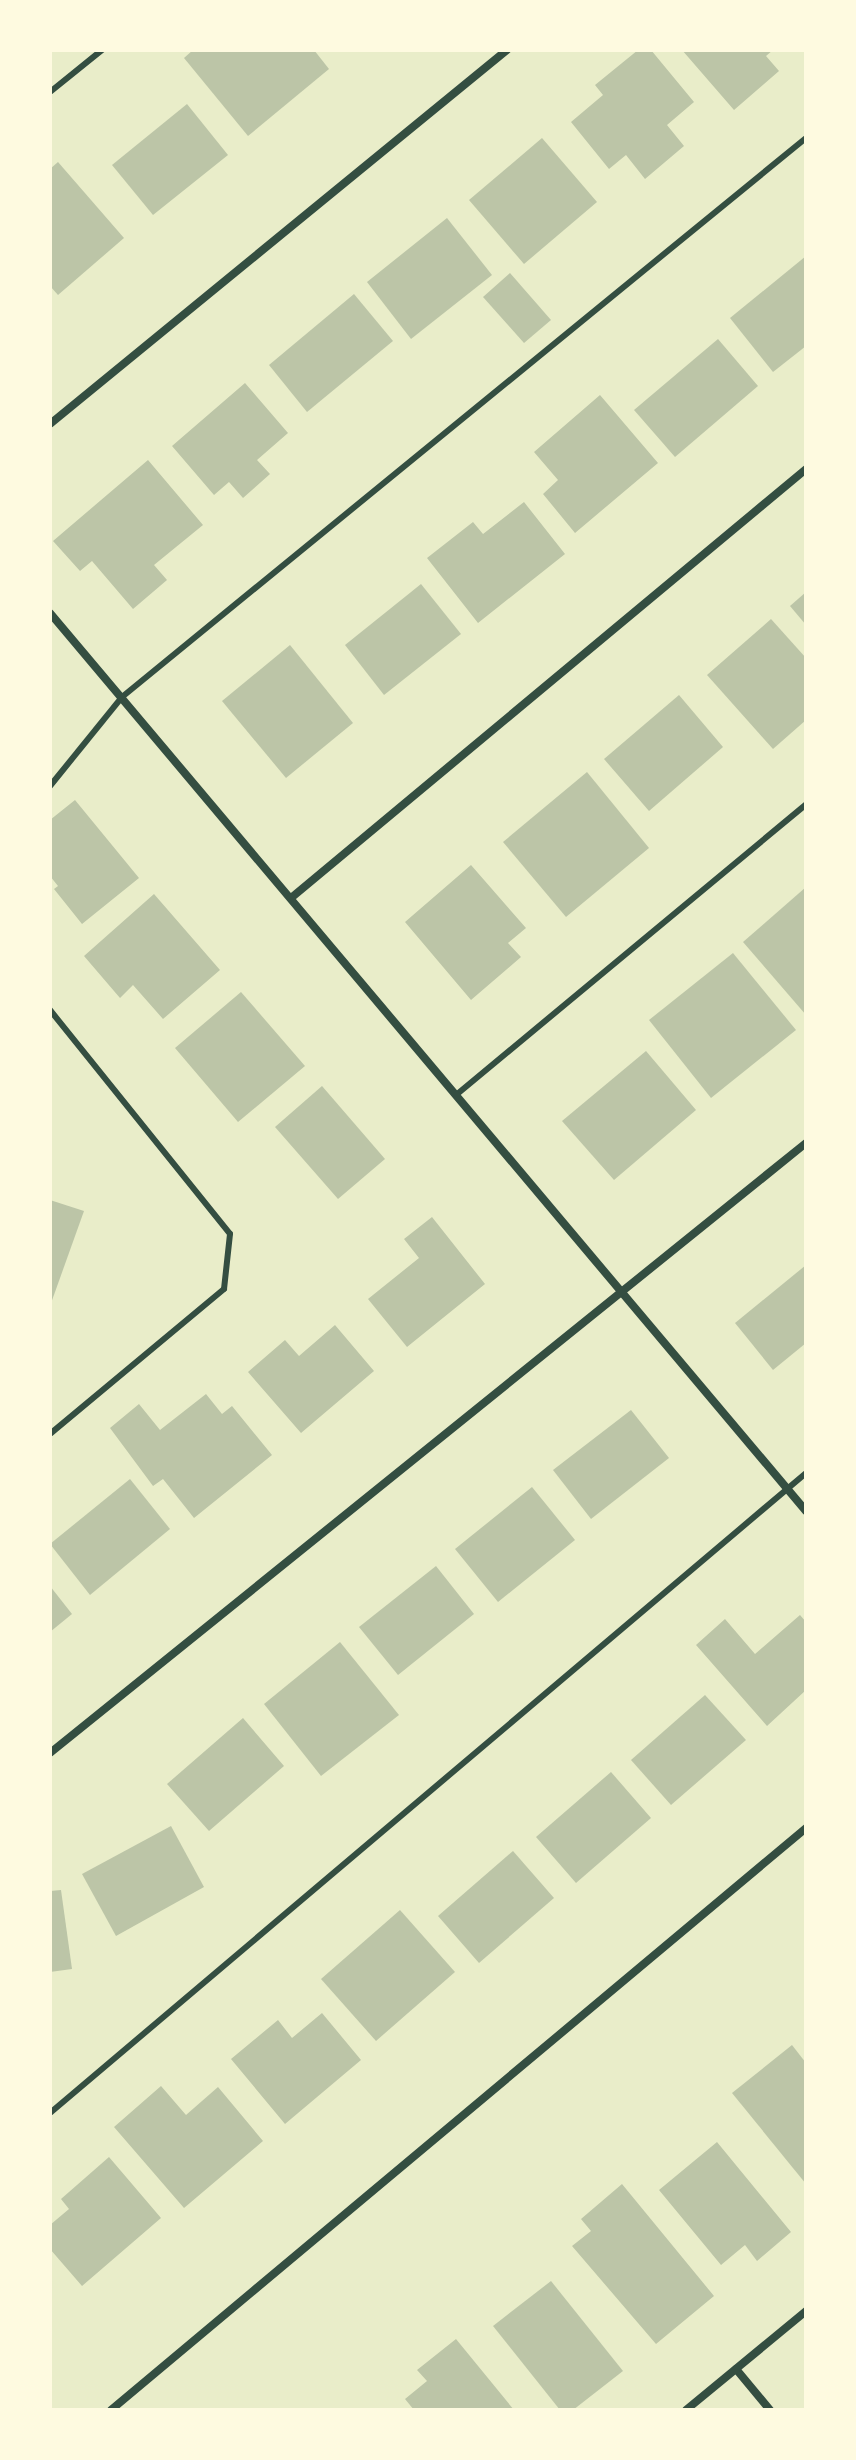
<!DOCTYPE html>
<style>
body{margin:0}
#map{position:relative;width:856px;height:2460px;overflow:hidden;background:#e9edc9;font-family:"Sofia Sans Condensed",sans-serif}
div>[style]{position:absolute}
.building>*{inset:0;background:#bcc5a7}
.service>*{height:6px;margin:-3px;padding:0 3px;transform-origin:3px;border-radius:3px;background:#344e41}
.minor>*{height:8px;margin:-4px;padding:0 4px;transform-origin:4px;border-radius:4px;background:#344e41}
span{translate:-50% -50%;white-space:nowrap;text-align:center;line-height:1.15;-webkit-text-stroke:6px #fefae0;paint-order:stroke}
.frame{position:absolute;inset:0;border:52px solid #fefae0;pointer-events:none}
</style>
<div id="map">
<div class="building">
<div style="clip-path:polygon(193px 50px,314px 50px,329px 69px,248px 136px,184px 58px)"></div>
<div style="clip-path:polygon(638px 50px,651px 50px,694px 102px,667px 125px,684px 146px,645px 179px,626px 155px,609px 169px,571px 122px,603px 95px,595px 85px)"></div>
<div style="clip-path:polygon(682px 50px,773px 50px,766px 56px,779px 71px,734px 110px)"></div>
<div style="clip-path:polygon(187px 104px,228px 155px,153px 215px,112px 165px)"></div>
<div style="clip-path:polygon(542px 138px,597px 202px,524px 264px,469px 200px)"></div>
<div style="clip-path:polygon(58px 162px,124px 238px,58px 295px,50px 286px,50px 169px)"></div>
<div style="clip-path:polygon(447px 218px,492px 275px,411px 339px,367px 282px)"></div>
<div style="clip-path:polygon(806px 256px,806px 346px,773px 372px,730px 318px)"></div>
<div style="clip-path:polygon(510px 273px,551px 320px,524px 343px,483px 297px)"></div>
<div style="clip-path:polygon(354px 294px,393px 341px,307px 412px,269px 365px)"></div>
<div style="clip-path:polygon(718px 339px,758px 386px,675px 457px,634px 410px)"></div>
<div style="clip-path:polygon(245px 383px,288px 433px,257px 460px,270px 474px,243px 498px,229px 482px,214px 495px,172px 446px)"></div>
<div style="clip-path:polygon(600px 395px,658px 463px,575px 533px,543px 494px,558px 480px,534px 452px)"></div>
<div style="clip-path:polygon(148px 460px,203px 525px,154px 565px,167px 580px,133px 609px,92px 561px,80px 571px,53px 541px)"></div>
<div style="clip-path:polygon(524px 502px,565px 554px,478px 623px,427px 558px,473px 522px,483px 534px)"></div>
<div style="clip-path:polygon(421px 584px,461px 634px,384px 695px,345px 645px)"></div>
<div style="clip-path:polygon(806px 592px,806px 625px,790px 606px)"></div>
<div style="clip-path:polygon(771px 619px,806px 658px,806px 720px,773px 749px,707px 675px)"></div>
<div style="clip-path:polygon(290px 645px,353px 723px,286px 778px,222px 701px)"></div>
<div style="clip-path:polygon(679px 695px,723px 747px,649px 811px,604px 759px)"></div>
<div style="clip-path:polygon(587px 772px,649px 848px,566px 917px,503px 842px)"></div>
<div style="clip-path:polygon(75px 800px,139px 878px,82px 924px,54px 889px,58px 886px,50px 876px,50px 820px)"></div>
<div style="clip-path:polygon(471px 865px,526px 928px,508px 943px,521px 957px,471px 1000px,405px 922px)"></div>
<div style="clip-path:polygon(806px 887px,806px 1015px,743px 942px)"></div>
<div style="clip-path:polygon(154px 894px,220px 970px,163px 1019px,133px 985px,120px 998px,84px 956px)"></div>
<div style="clip-path:polygon(733px 953px,796px 1030px,711px 1098px,649px 1020px)"></div>
<div style="clip-path:polygon(241px 992px,305px 1066px,238px 1122px,175px 1048px)"></div>
<div style="clip-path:polygon(646px 1051px,696px 1110px,614px 1180px,562px 1121px)"></div>
<div style="clip-path:polygon(322px 1086px,385px 1159px,338px 1199px,275px 1127px)"></div>
<div style="clip-path:polygon(50px 1200px,84px 1211px,50px 1306px)"></div>
<div style="clip-path:polygon(432px 1217px,485px 1284px,407px 1347px,368px 1299px,419px 1258px,404px 1239px)"></div>
<div style="clip-path:polygon(806px 1265px,806px 1343px,773px 1370px,735px 1323px)"></div>
<div style="clip-path:polygon(335px 1325px,374px 1371px,301px 1433px,248px 1372px,285px 1340px,299px 1356px)"></div>
<div style="clip-path:polygon(206px 1394px,222px 1414px,232px 1406px,272px 1455px,194px 1518px,163px 1479px,153px 1486px,110px 1428px,139px 1404px,160px 1430px)"></div>
<div style="clip-path:polygon(631px 1410px,669px 1458px,591px 1519px,553px 1470px)"></div>
<div style="clip-path:polygon(130px 1479px,170px 1529px,90px 1595px,50px 1544px)"></div>
<div style="clip-path:polygon(532px 1487px,575px 1540px,498px 1602px,455px 1549px)"></div>
<div style="clip-path:polygon(436px 1566px,474px 1614px,398px 1675px,359px 1627px)"></div>
<div style="clip-path:polygon(50px 1586px,72px 1614px,50px 1632px)"></div>
<div style="clip-path:polygon(800px 1615px,806px 1622px,806px 1690px,767px 1726px,696px 1645px,725px 1619px,755px 1654px)"></div>
<div style="clip-path:polygon(340px 1642px,399px 1715px,321px 1776px,264px 1704px)"></div>
<div style="clip-path:polygon(705px 1695px,746px 1740px,671px 1805px,631px 1760px)"></div>
<div style="clip-path:polygon(243px 1718px,284px 1766px,209px 1831px,167px 1784px)"></div>
<div style="clip-path:polygon(611px 1772px,651px 1818px,576px 1883px,536px 1837px)"></div>
<div style="clip-path:polygon(171px 1826px,204px 1887px,116px 1936px,82px 1874px)"></div>
<div style="clip-path:polygon(513px 1851px,554px 1898px,479px 1963px,438px 1916px)"></div>
<div style="clip-path:polygon(61px 1890px,72px 1969px,50px 1972px,50px 1891px)"></div>
<div style="clip-path:polygon(400px 1910px,455px 1972px,376px 2041px,321px 1979px)"></div>
<div style="clip-path:polygon(322px 2013px,361px 2060px,285px 2124px,231px 2059px,278px 2020px,292px 2038px)"></div>
<div style="clip-path:polygon(792px 2045px,806px 2063px,806px 2184px,732px 2093px)"></div>
<div style="clip-path:polygon(161px 2086px,186px 2115px,218px 2087px,263px 2141px,184px 2208px,114px 2127px)"></div>
<div style="clip-path:polygon(717px 2142px,791px 2232px,757px 2261px,745px 2245px,721px 2265px,659px 2190px)"></div>
<div style="clip-path:polygon(109px 2157px,161px 2218px,82px 2286px,50px 2249px,50px 2225px,69px 2209px,61px 2199px)"></div>
<div style="clip-path:polygon(622px 2184px,714px 2296px,656px 2344px,572px 2246px,591px 2231px,581px 2219px)"></div>
<div style="clip-path:polygon(551px 2281px,623px 2371px,573px 2410px,560px 2410px,493px 2326px)"></div>
<div style="clip-path:polygon(456px 2339px,514px 2410px,414px 2410px,405px 2399px,427px 2381px,417px 2370px)"></div>
</div>
<div class="service">
<div style="left:50px;top:92px;width:67px;rotate:-38.9deg"></div>
<div style="left:50px;top:786px;width:114px;rotate:-51deg"></div>
<div style="left:122px;top:697px;width:883px;rotate:-39.26deg"></div>
<div style="left:50px;top:1010px;width:287px;rotate:51.2deg"></div>
<div style="left:230px;top:1234px;width:55px;rotate:96.2deg"></div>
<div style="left:224px;top:1289px;width:226px;rotate:140.2deg"></div>
<div style="left:456px;top:1095px;width:455px;rotate:-39.7deg"></div>
<div style="left:50px;top:2113px;width:991px;rotate:-40.25deg"></div>
</div>
<div class="minor">
<div style="left:50px;top:424px;width:591px;rotate:-39.3deg"></div>
<div style="left:50px;top:613px;width:1174px;rotate:49.91deg"></div>
<div style="left:291px;top:898px;width:670px;rotate:-39.79deg"></div>
<div style="left:50px;top:1753px;width:971px;rotate:-38.9deg"></div>
<div style="left:736px;top:2369px;width:53px;rotate:50.3deg"></div>
<div style="left:111px;top:2410px;width:907px;rotate:-39.94deg"></div>
<div style="left:686px;top:2410px;width:156px;rotate:-39.5deg"></div>
</div>
<div class="frame"></div>
</div>
